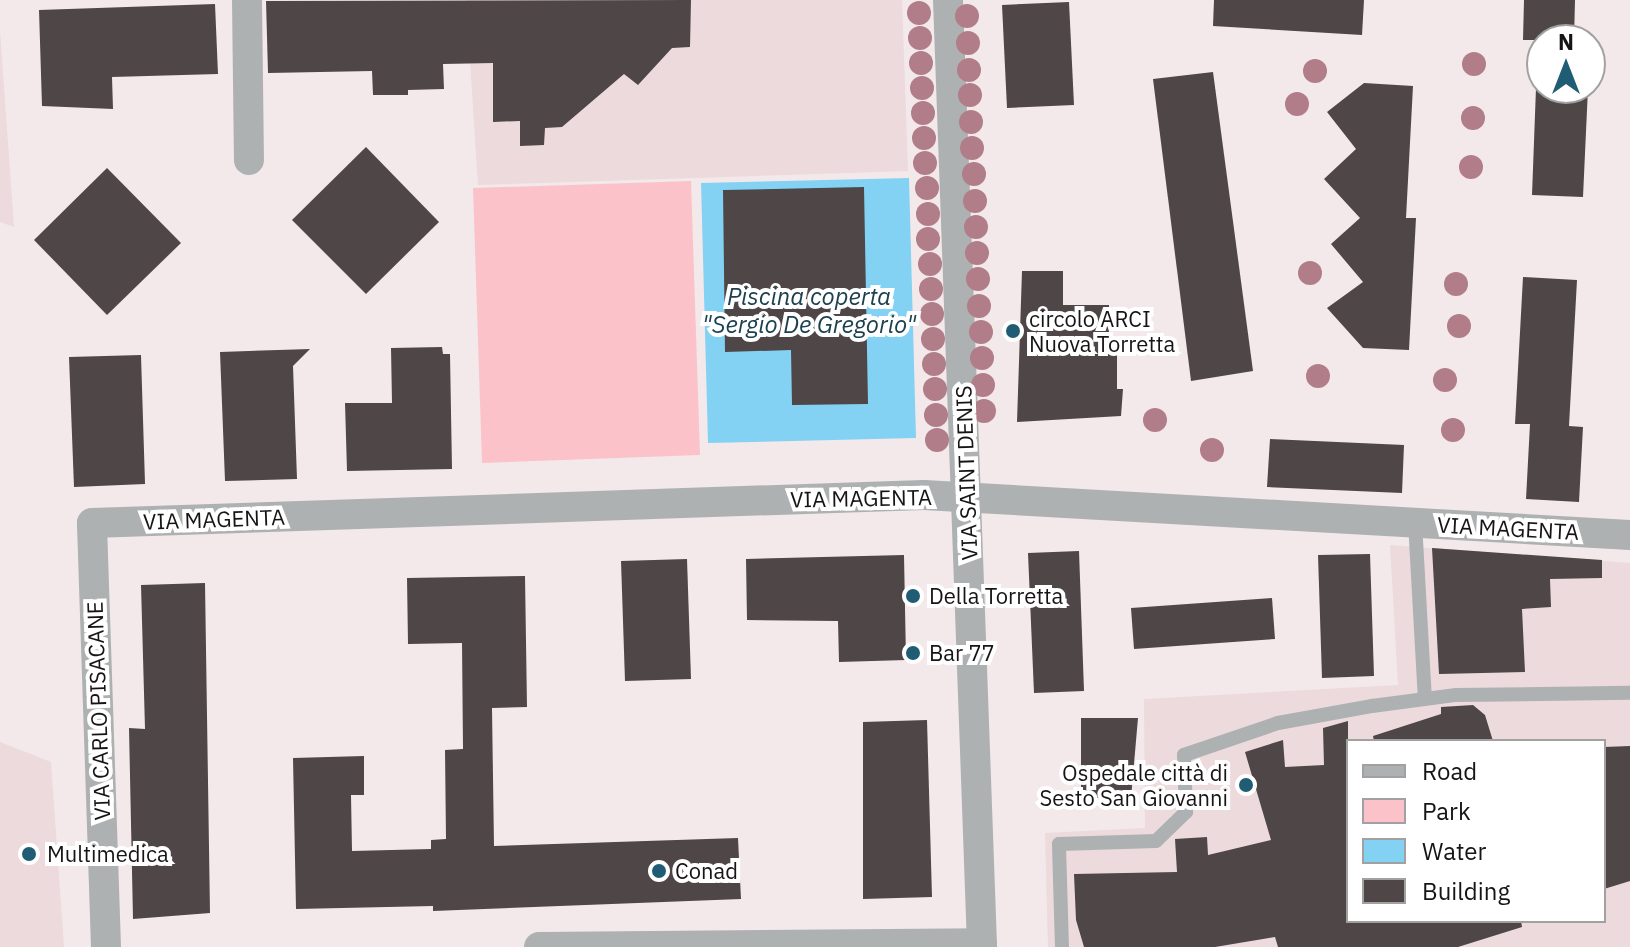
<!DOCTYPE html>
<meta charset="utf-8">
<style>
body{margin:0}
#map{position:relative;width:1630px;height:947px;overflow:hidden;background:#f3e9ea;font-family:"IBM Plex Sans",sans-serif}
div>[style]{position:absolute}
.built>*{inset:0;background:#ecdadc}
.green>*{inset:0;background:#fcc2ca}
.water>*{inset:0;background:#84d2f3}
.building>*{inset:0;background:#4e4647}
.lane>*{height:14px;margin:-7px;padding:0 7px;transform-origin:7px;border-radius:7px;background:#adb1b2}
.street>*{height:30px;margin:-15px;padding:0 15px;transform-origin:15px;border-radius:15px;background:#adb1b2}
.trees>*{width:24px;height:24px;margin:-12px;border-radius:50%;background:#b07d89}
.dots>*{width:22px;height:22px;translate:-50% -50%;box-sizing:border-box;border:4px solid #fff;border-radius:50%}
span{translate:-50% -50%;white-space:nowrap;text-align:center;line-height:1.15;-webkit-text-stroke:8px #fff;paint-order:stroke}
.poi-label{font-size:22px;color:#171415}
.left{translate:0 -50%;text-align:left}
.right{translate:-100% -50%;text-align:right}
.street-label{font-size:22px;color:#171415}
.water-label{font-size:24px;color:#1c404e;font-style:italic}
.legend{position:absolute;left:1346px;top:739px;width:260px;height:184px;box-sizing:border-box;background:#fff;border:2px solid #a2a1a1;margin:0;padding:10px 14px;list-style:none;font-size:24px;color:#171415}
.legend li{display:flex;align-items:center;gap:16px;height:40px}
.legend b{width:40px;border:2px solid #a2a1a1}
.north{position:absolute;left:1526px;top:24px;width:80px;height:80px;box-sizing:border-box;background:#fff;border:2px solid #a2a1a1;border-radius:50%;rotate:0deg;font-size:22px;font-weight:700;line-height:32px;text-align:center;color:#171415}
.north::after{content:'';display:block;margin:auto;width:28px;height:36px;background:#205d74;clip-path:polygon(50% 0,100% 100%,50% 72%,0 100%)}
</style>
<div id="map">
<div class="built">
<div style="clip-path:polygon(466px 0,902px 0,908px 171px,478px 185px)"></div>
<div style="clip-path:polygon(0 31px,14px 227px,0 222px)"></div>
<div style="clip-path:polygon(evenodd,1390px 545px,1630px 563px,1630px 947px,1048px 947px,1045px 833px,1145px 828px,1144px 699px,1398px 685px,1390px 545px,1348px 741px,1604px 741px,1604px 921px,1348px 921px,1348px 741px)"></div>
<div style="clip-path:polygon(0 742px,51px 762px,64px 947px,0 947px)"></div>
</div>
<div class="green">
<div style="clip-path:polygon(691px 181px,700px 455px,482px 463px,473px 188px)"></div>
</div>
<div class="water">
<div style="clip-path:polygon(909px 178px,916px 438px,708px 443px,701px 183px)"></div>
</div>
<div class="building">
<div style="clip-path:polygon(691px 0,690px 47px,672px 48px,638px 85px,624px 74px,562px 127px,545px 128px,544px 145px,520px 146px,520px 121px,493px 122px,493px 63px,443px 64px,444px 89px,408px 90px,408px 95px,373px 95px,372px 71px,268px 73px,266px 1px)"></div>
<div style="clip-path:polygon(1214px 0,1364px 0,1362px 35px,1213px 26px)"></div>
<div style="clip-path:polygon(1524px 0,1575px 0,1574px 40px,1523px 40px)"></div>
<div style="clip-path:polygon(1069px 2px,1074px 105px,1007px 108px,1002px 5px)"></div>
<div style="clip-path:polygon(215px 4px,218px 74px,112px 77px,113px 109px,42px 106px,39px 10px)"></div>
<div style="clip-path:polygon(1213px 72px,1253px 371px,1191px 381px,1153px 79px)"></div>
<div style="clip-path:polygon(1364px 83px,1413px 86px,1406px 218px,1416px 218px,1409px 350px,1363px 348px,1327px 308px,1363px 282px,1331px 244px,1360px 218px,1324px 179px,1356px 149px,1327px 112px)"></div>
<div style="clip-path:polygon(1536px 88px,1588px 88px,1583px 197px,1532px 195px)"></div>
<div style="clip-path:polygon(366px 147px,439px 222px,366px 294px,292px 220px)"></div>
<div style="clip-path:polygon(107px 168px,181px 243px,107px 315px,34px 240px)"></div>
<div style="clip-path:polygon(864px 187px,868px 404px,792px 405px,791px 350px,725px 352px,723px 190px)"></div>
<div style="clip-path:polygon(1022px 271px,1063px 271px,1063px 305px,1109px 305px,1109px 345px,1117px 345px,1117px 389px,1123px 389px,1121px 416px,1017px 422px)"></div>
<div style="clip-path:polygon(1523px 277px,1577px 280px,1569px 426px,1583px 427px,1579px 502px,1526px 499px,1530px 424px,1515px 424px)"></div>
<div style="clip-path:polygon(442px 347px,443px 354px,450px 354px,452px 469px,347px 471px,345px 403px,392px 403px,391px 348px)"></div>
<div style="clip-path:polygon(310px 349px,293px 366px,297px 479px,225px 481px,220px 352px)"></div>
<div style="clip-path:polygon(141px 355px,145px 484px,74px 487px,69px 357px)"></div>
<div style="clip-path:polygon(1270px 439px,1404px 445px,1402px 493px,1267px 487px)"></div>
<div style="clip-path:polygon(1432px 548px,1602px 560px,1602px 578px,1550px 579px,1551px 607px,1522px 609px,1525px 672px,1439px 674px)"></div>
<div style="clip-path:polygon(1079px 551px,1084px 691px,1034px 693px,1028px 553px)"></div>
<div style="clip-path:polygon(1370px 554px,1374px 676px,1322px 678px,1318px 555px)"></div>
<div style="clip-path:polygon(904px 555px,906px 660px,839px 662px,838px 621px,747px 620px,746px 559px)"></div>
<div style="clip-path:polygon(687px 559px,691px 679px,625px 681px,621px 561px)"></div>
<div style="clip-path:polygon(525px 576px,527px 707px,492px 708px,494px 846px,738px 838px,741px 899px,433px 911px,433px 906px,296px 909px,293px 758px,364px 756px,364px 795px,351px 795px,352px 851px,431px 849px,431px 840px,446px 839px,445px 750px,463px 749px,462px 643px,408px 644px,407px 578px)"></div>
<div style="clip-path:polygon(205px 583px,210px 913px,133px 919px,129px 728px,145px 729px,141px 585px)"></div>
<div style="clip-path:polygon(1272px 598px,1275px 639px,1134px 649px,1131px 608px)"></div>
<div style="clip-path:polygon(1473px 705px,1485px 715px,1493px 741px,1374px 741px,1373px 736px,1441px 714px,1441px 707px)"></div>
<div style="clip-path:polygon(1081px 718px,1138px 718px,1131px 798px,1081px 798px)"></div>
<div style="clip-path:polygon(927px 720px,932px 897px,863px 899px,863px 722px)"></div>
<div style="clip-path:polygon(1348px 721px,1348px 921px,1521px 921px,1522px 927px,1458px 947px,1278px 947px,1275px 937px,1215px 947px,1084px 947px,1076px 920px,1074px 874px,1177px 872px,1175px 839px,1207px 837px,1208px 855px,1271px 840px,1245px 752px,1283px 740px,1285px 767px,1324px 765px,1323px 728px)"></div>
<div style="clip-path:polygon(1630px 746px,1630px 881px,1604px 889px,1604px 747px)"></div>
</div>
<div class="lane">
<div style="left:1415px;top:522px;width:177px;rotate:86.8deg"></div>
<div style="left:1062px;top:947px;width:103px;rotate:-91.7deg"></div>
<div style="left:1059px;top:844px;width:97px;rotate:-1.8deg"></div>
<div style="left:1156px;top:841px;width:42px;rotate:-44deg"></div>
<div style="left:1186px;top:812px;width:57px;rotate:-92deg"></div>
<div style="left:1184px;top:755px;width:99px;rotate:-18.8deg"></div>
<div style="left:1278px;top:723px;width:96px;rotate:-10.3deg"></div>
<div style="left:1372px;top:706px;width:85px;rotate:-7.5deg"></div>
<div style="left:1456px;top:695px;width:174px;rotate:-0.7deg"></div>
</div>
<div class="street">
<div style="left:247px;top:0;width:160px;rotate:89.3deg"></div>
<div style="left:948px;top:0;width:948px;rotate:87.94deg"></div>
<div style="left:106px;top:947px;width:424px;rotate:-91.9deg"></div>
<div style="left:92px;top:523px;width:832px;rotate:-1.93deg"></div>
<div style="left:924px;top:495px;width:707px;rotate:3.24deg"></div>
<div style="left:539px;top:947px;width:443px;rotate:-0.5deg"></div>
</div>
<div class="trees">
<div style="left:919px;top:13px"></div>
<div style="left:967px;top:16px"></div>
<div style="left:920px;top:38px"></div>
<div style="left:968px;top:43px"></div>
<div style="left:921px;top:63px"></div>
<div style="left:1474px;top:64px"></div>
<div style="left:969px;top:70px"></div>
<div style="left:1315px;top:71px"></div>
<div style="left:922px;top:88px"></div>
<div style="left:970px;top:95px"></div>
<div style="left:1297px;top:104px"></div>
<div style="left:923px;top:113px"></div>
<div style="left:1473px;top:118px"></div>
<div style="left:971px;top:122px"></div>
<div style="left:924px;top:138px"></div>
<div style="left:972px;top:148px"></div>
<div style="left:925px;top:163px"></div>
<div style="left:1471px;top:167px"></div>
<div style="left:974px;top:174px"></div>
<div style="left:927px;top:188px"></div>
<div style="left:975px;top:201px"></div>
<div style="left:928px;top:214px"></div>
<div style="left:976px;top:227px"></div>
<div style="left:928px;top:239px"></div>
<div style="left:977px;top:253px"></div>
<div style="left:930px;top:264px"></div>
<div style="left:1310px;top:273px"></div>
<div style="left:978px;top:279px"></div>
<div style="left:1456px;top:284px"></div>
<div style="left:931px;top:289px"></div>
<div style="left:979px;top:306px"></div>
<div style="left:932px;top:314px"></div>
<div style="left:1459px;top:326px"></div>
<div style="left:981px;top:332px"></div>
<div style="left:933px;top:339px"></div>
<div style="left:982px;top:358px"></div>
<div style="left:934px;top:364px"></div>
<div style="left:1318px;top:376px"></div>
<div style="left:1445px;top:380px"></div>
<div style="left:983px;top:385px"></div>
<div style="left:935px;top:389px"></div>
<div style="left:984px;top:411px"></div>
<div style="left:936px;top:415px"></div>
<div style="left:1155px;top:420px"></div>
<div style="left:1453px;top:430px"></div>
<div style="left:937px;top:440px"></div>
<div style="left:1212px;top:450px"></div>
</div>
<div class="dots">
<div style="left:1013px;top:331px;background:#205d74"></div>
<div style="left:913px;top:596px;background:#205d74"></div>
<div style="left:913px;top:653px;background:#205d74"></div>
<div style="left:1246px;top:785px;background:#205d74"></div>
<div style="left:29px;top:854px;background:#205d74"></div>
<div style="left:659px;top:871px;background:#205d74"></div>
</div>
<div class="poi-label">
<span class="left" style="left:1029px;top:331px">circolo ARCI<br>Nuova Torretta</span>
<span class="left" style="left:929px;top:596px">Della Torretta</span>
<span class="left" style="left:929px;top:653px">Bar 77</span>
<span class="right" style="left:1228px;top:785px">Ospedale città di<br>Sesto San Giovanni</span>
<span class="left" style="left:47px;top:854px">Multimedica</span>
<span class="left" style="left:675px;top:871px">Conad</span>
</div>
<div class="street-label">
<span style="left:966px;top:473px;rotate:-92deg">VIA SAINT DENIS</span>
<span style="left:861px;top:498px;rotate:-1deg">VIA MAGENTA</span>
<span style="left:214px;top:519px;rotate:-2deg">VIA MAGENTA</span>
<span style="left:1508px;top:528px;rotate:3deg">VIA MAGENTA</span>
<span style="left:98px;top:711px;rotate:-92deg">VIA CARLO PISACANE</span>
</div>
<div class="water-label">
<span style="left:809px;top:311px">Piscina coperta<br>"Sergio De Gregorio"</span>
</div>
<ul class="legend">
<li><b style="height:10px;background:#adb1b2"></b>Road</li>
<li><b style="height:22px;background:#fcc2ca"></b>Park</li>
<li><b style="height:22px;background:#84d2f3"></b>Water</li>
<li><b style="height:22px;background:#4e4647"></b>Building</li>
</ul>
<div class="north">N</div>
</div>
